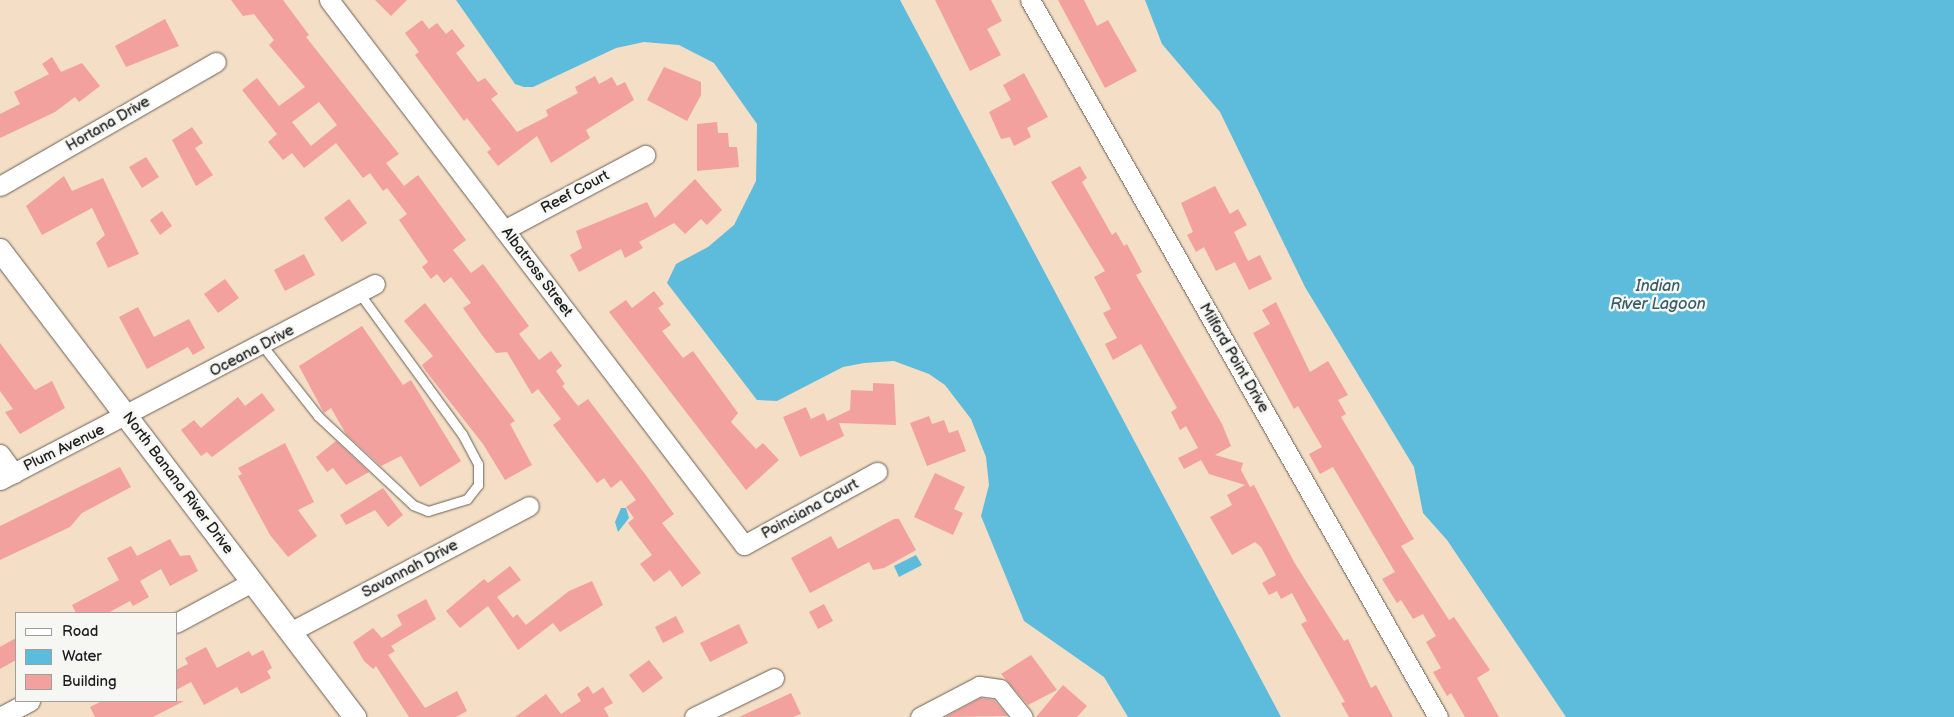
<!DOCTYPE html>
<style>
body{margin:0}
#map{position:relative;width:1954px;height:717px;overflow:hidden;background:#f4dec5;font-family:"Balsamiq Sans",sans-serif}
div>[style]{position:absolute}
.water>*{inset:0;background:#5dbbdc}
.building>*{inset:0;background:#f2a19f}
.roads{filter:drop-shadow(0 0 1px #686057) drop-shadow(0 0 1px #686057)}
.service>*{height:9px;margin:-4.5px;padding:0 4.5px;transform-origin:4.5px;border-radius:4.5px;background:#fff}
.minor>*{height:19px;margin:-9.5px;padding:0 9.5px;transform-origin:9.5px;border-radius:9.5px;background:#fff}
.tertiary>*{height:22px;margin:-11px;padding:0 11px;transform-origin:11px;border-radius:11px;background:#fff}
span{translate:-50% -50%;white-space:nowrap;text-align:center;line-height:1.15;-webkit-text-stroke:5px #f6f6f2;paint-order:stroke}
.street-label{font-size:15px;color:#1c1c1c}
.water-label{font-size:16px;color:#365c69;font-style:italic}
.legend{position:absolute;left:15px;top:612px;width:162px;height:90px;box-sizing:border-box;background:#f6f6f2;border:1px solid #9f9f9c;margin:0;padding:6px 9px;list-style:none;font-size:15px;color:#1c1c1c}
.legend li{display:flex;align-items:center;gap:10px;height:25px}
.legend b{width:25px;border:1px solid #9f9f9c}
</style>
<div id="map">
<div class="water">
<div style="clip-path:polygon(456px 0,900px 0,1281px 717px,1128px 717px,1104px 677px,1024px 621px,981px 516px,989px 485px,986px 457px,971px 419px,945px 385px,929px 374px,894px 361px,864px 363px,843px 367px,777px 401px,757px 400px,667px 283px,676px 264px,708px 247px,734px 225px,756px 181px,757px 124px,714px 63px,679px 45px,644px 42px,616px 48px,533px 87px,524px 87px,515px 84px)"></div>
<div style="clip-path:polygon(1145px 0,1954px 0,1954px 717px,1566px 717px,1447px 540px,1423px 513px,1414px 467px,1305px 287px,1220px 112px,1162px 44px)"></div>
<div style="clip-path:polygon(621px 508px,626px 508px,629px 518px,618px 532px,615px 522px)"></div>
<div style="clip-path:polygon(916px 555px,922px 565px,899px 577px,894px 566px)"></div>
</div>
<div class="building">
<div style="clip-path:polygon(evenodd,231px 0,283px 0,309px 35px,306px 37px,399px 154px,386px 163px,404px 186px,418px 175px,466px 240px,453px 250px,471px 273px,483px 264px,529px 326px,519px 334px,539px 360px,551px 351px,562px 366px,556px 371px,565px 384px,562px 386px,578px 406px,588px 399px,645px 474px,674px 514px,662px 523px,701px 573px,682px 587px,670px 570px,654px 582px,640px 564px,652px 555px,628px 523px,634px 518px,626px 507px,636px 500px,621px 480px,611px 488px,604px 478px,597px 483px,553px 425px,561px 419px,538px 389px,532px 394px,507px 352px,496px 353px,482px 335px,463px 308px,471px 303px,451px 277px,444px 283px,437px 274px,431px 279px,422px 267px,428px 262px,399px 220px,407px 214px,387px 188px,383px 191px,370px 173px,363px 178px,336px 143px,304px 168px,292px 153px,283px 160px,268px 142px,277px 134px,242px 90px,257px 78px,279px 106px,305px 87px,269px 45px,274px 40px,254px 14px,243px 16px,231px 0,319px 102px,337px 125px,311px 146px,292px 122px,319px 102px)"></div>
<div style="clip-path:polygon(375px 0,407px 0,391px 16px)"></div>
<div style="clip-path:polygon(935px 0,991px 0,1002px 21px,987px 29px,1001px 55px,970px 71px)"></div>
<div style="clip-path:polygon(1058px 0,1084px 0,1097px 26px,1108px 20px,1137px 71px,1105px 88px)"></div>
<div style="clip-path:polygon(165px 19px,179px 46px,126px 67px,115px 46px)"></div>
<div style="clip-path:polygon(422px 20px,429px 29px,437px 23px,446px 34px,452px 29px,465px 46px,456px 53px,478px 82px,485px 78px,498px 94px,491px 99px,517px 132px,548px 116px,546px 110px,578px 93px,575px 87px,595px 76px,599px 84px,612px 77px,617px 86px,625px 82px,634px 100px,586px 130px,590px 138px,551px 163px,537px 136px,498px 166px,487px 152px,491px 149px,467px 118px,464px 121px,415px 55px,419px 52px,405px 33px)"></div>
<div style="clip-path:polygon(52px 57px,61px 72px,82px 63px,100px 86px,79px 102px,75px 97px,55px 112px,0 138px,0 114px,20px 104px,14px 92px,49px 74px,42px 64px)"></div>
<div style="clip-path:polygon(664px 67px,701px 82px,701px 95px,687px 121px,647px 100px)"></div>
<div style="clip-path:polygon(1024px 73px,1048px 117px,1027px 128px,1031px 137px,1014px 146px,1010px 137px,1001px 139px,989px 112px,1011px 100px,1003px 85px)"></div>
<div style="clip-path:polygon(717px 122px,718px 133px,728px 133px,729px 147px,737px 147px,739px 167px,697px 171px,697px 124px)"></div>
<div style="clip-path:polygon(192px 127px,203px 143px,195px 148px,213px 175px,196px 186px,172px 140px)"></div>
<div style="clip-path:polygon(146px 157px,159px 177px,142px 188px,129px 167px)"></div>
<div style="clip-path:polygon(1080px 166px,1087px 178px,1082px 182px,1112px 235px,1116px 232px,1124px 246px,1127px 244px,1142px 272px,1136px 275px,1222px 424px,1231px 446px,1215px 455px,1243px 463px,1241px 470px,1250px 487px,1254px 485px,1294px 562px,1344px 641px,1348px 639px,1371px 688px,1376px 685px,1393px 717px,1349px 717px,1341px 703px,1345px 702px,1301px 624px,1307px 621px,1292px 593px,1281px 599px,1277px 591px,1269px 595px,1262px 583px,1276px 575px,1261px 547px,1255px 542px,1232px 555px,1210px 517px,1232px 505px,1227px 495px,1245px 485px,1209px 474px,1201px 460px,1184px 469px,1178px 458px,1198px 448px,1186px 426px,1180px 430px,1171px 412px,1177px 408px,1141px 344px,1113px 360px,1105px 344px,1117px 338px,1103px 313px,1111px 309px,1094px 277px,1105px 271px,1051px 182px)"></div>
<div style="clip-path:polygon(64px 176px,72px 191px,103px 178px,139px 254px,108px 268px,96px 243px,105px 235px,92px 208px,42px 235px,26px 206px)"></div>
<div style="clip-path:polygon(695px 179px,722px 210px,707px 225px,701px 219px,685px 234px,674px 223px,639px 242px,643px 248px,625px 258px,621px 249px,579px 272px,570px 255px,582px 248px,576px 231px,647px 202px,655px 218px)"></div>
<div style="clip-path:polygon(1215px 186px,1230px 214px,1238px 209px,1247px 225px,1234px 232px,1248px 261px,1260px 255px,1272px 279px,1249px 290px,1235px 262px,1216px 271px,1204px 247px,1196px 252px,1187px 235px,1193px 232px,1181px 203px)"></div>
<div style="clip-path:polygon(349px 199px,367px 223px,342px 242px,324px 218px)"></div>
<div style="clip-path:polygon(162px 211px,172px 226px,160px 235px,150px 220px)"></div>
<div style="clip-path:polygon(304px 254px,315px 275px,285px 291px,274px 270px)"></div>
<div style="clip-path:polygon(225px 279px,239px 298px,218px 313px,204px 294px)"></div>
<div style="clip-path:polygon(654px 291px,664px 304px,658px 308px,671px 325px,662px 331px,683px 358px,693px 351px,738px 413px,731px 422px,756px 449px,763px 443px,779px 460px,746px 490px,609px 312px,626px 300px,632px 308px)"></div>
<div style="clip-path:polygon(1276px 302px,1310px 372px,1328px 361px,1348px 395px,1338px 400px,1346px 414px,1341px 417px,1414px 539px,1401px 546px,1449px 620px,1454px 617px,1490px 670px,1477px 678px,1499px 717px,1465px 717px,1451px 693px,1447px 696px,1433px 672px,1441px 668px,1426px 642px,1436px 636px,1423px 614px,1413px 619px,1401px 600px,1397px 603px,1382px 579px,1395px 572px,1333px 467px,1320px 474px,1309px 454px,1322px 447px,1298px 406px,1294px 409px,1253px 333px,1270px 324px,1262px 310px)"></div>
<div style="clip-path:polygon(425px 303px,515px 421px,510px 424px,532px 465px,505px 480px,483px 444px,425px 370px,422px 365px,433px 356px,404px 321px)"></div>
<div style="clip-path:polygon(138px 307px,154px 337px,189px 319px,205px 348px,193px 355px,188px 347px,147px 369px,119px 317px)"></div>
<div style="clip-path:polygon(362px 326px,403px 385px,411px 380px,461px 461px,420px 487px,401px 456px,381px 466px,346px 434px,331px 408px,324px 413px,299px 366px)"></div>
<div style="clip-path:polygon(0 343px,35px 390px,52px 381px,65px 408px,20px 434px,5px 412px,13px 409px,0 391px)"></div>
<div style="clip-path:polygon(873px 383px,894px 384px,896px 425px,839px 423px,844px 436px,800px 457px,783px 417px,806px 407px,811px 419px,824px 413px,827px 421px,850px 410px,851px 390px,873px 391px)"></div>
<div style="clip-path:polygon(262px 393px,275px 410px,212px 457px,207px 452px,201px 456px,181px 430px,194px 420px,201px 428px,238px 397px,245px 406px)"></div>
<div style="clip-path:polygon(929px 416px,932px 424px,944px 420px,949px 433px,958px 430px,966px 451px,927px 466px,910px 423px)"></div>
<div style="clip-path:polygon(336px 441px,369px 472px,346px 485px,333px 468px,327px 472px,316px 457px)"></div>
<div style="clip-path:polygon(285px 443px,314px 502px,298px 510px,317px 536px,288px 557px,270px 535px,238px 476px,242px 474px,238px 468px)"></div>
<div style="clip-path:polygon(120px 467px,131px 487px,82px 513px,70px 527px,0 560px,0 526px)"></div>
<div style="clip-path:polygon(935px 473px,965px 487px,954px 509px,963px 513px,953px 535px,914px 517px)"></div>
<div style="clip-path:polygon(383px 488px,403px 515px,388px 527px,375px 510px,346px 525px,340px 515px)"></div>
<div style="clip-path:polygon(894px 519px,899px 519px,916px 550px,884px 568px,873px 570px,869px 562px,810px 593px,791px 558px,831px 536px,838px 549px)"></div>
<div style="clip-path:polygon(170px 539px,180px 556px,190px 555px,198px 571px,170px 586px,161px 569px,140px 581px,149px 597px,133px 606px,130px 601px,108px 613px,76px 613px,72px 605px,119px 580px,107px 558px,131px 546px,137px 556px)"></div>
<div style="clip-path:polygon(510px 566px,521px 580px,497px 597px,513px 618px,517px 614px,526px 625px,569px 591px,592px 581px,603px 605px,560px 632px,553px 623px,518px 650px,488px 606px,460px 628px,446px 611px,484px 579px,488px 583px)"></div>
<div style="clip-path:polygon(426px 599px,436px 619px,391px 646px,395px 651px,388px 655px,425px 708px,457px 691px,467px 711px,456px 717px,409px 717px,376px 666px,373px 669px,364px 661px,353px 642px,373px 628px,382px 638px,402px 625px,397px 615px)"></div>
<div style="clip-path:polygon(824px 604px,833px 621px,818px 629px,809px 612px)"></div>
<div style="clip-path:polygon(676px 616px,684px 632px,663px 643px,655px 627px)"></div>
<div style="clip-path:polygon(739px 624px,748px 643px,710px 662px,700px 643px)"></div>
<div style="clip-path:polygon(16px 638px,16px 660px,0 669px,0 647px)"></div>
<div style="clip-path:polygon(206px 647px,217px 668px,249px 651px,252px 656px,263px 650px,272px 668px,267px 671px,271px 678px,241px 694px,237px 687px,204px 705px,191px 682px,176px 690px,176px 670px,188px 664px,185px 658px)"></div>
<div style="clip-path:polygon(1031px 655px,1057px 690px,1028px 705px,1001px 674px)"></div>
<div style="clip-path:polygon(649px 660px,663px 678px,643px 693px,629px 675px)"></div>
<div style="clip-path:polygon(1063px 685px,1087px 706px,1077px 717px,1036px 717px)"></div>
<div style="clip-path:polygon(588px 686px,593px 694px,603px 687px,613px 703px,604px 708px,609px 717px,515px 717px,546px 694px,561px 714px,581px 701px,577px 694px)"></div>
<div style="clip-path:polygon(791px 693px,801px 714px,793px 717px,739px 717px)"></div>
<div style="clip-path:polygon(981px 698px,994px 700px,1008px 716px,945px 717px)"></div>
<div style="clip-path:polygon(102px 701px,184px 701px,153px 717px,95px 717px,90px 707px)"></div>
</div>
<div class="roads">
<div class="service">
<div style="left:262px;top:345px;width:90px;rotate:51.7deg"></div>
<div style="left:318px;top:416px;width:130px;rotate:43.1deg"></div>
<div style="left:413px;top:505px;width:16px;rotate:22deg"></div>
<div style="left:428px;top:511px;width:41px;rotate:-17.1deg"></div>
<div style="left:467px;top:499px;width:18px;rotate:-52deg"></div>
<div style="left:478px;top:485px;width:21px;rotate:-90deg"></div>
<div style="left:478px;top:464px;width:34px;rotate:-118deg"></div>
<div style="left:462px;top:434px;width:175px;rotate:-126.1deg"></div>
</div>
<div class="minor">
<div style="left:329px;top:0;width:685px;rotate:52.71deg"></div>
<div style="left:744px;top:545px;width:152px;rotate:-28.8deg"></div>
<div style="left:1030px;top:0;width:825px;rotate:60.36deg"></div>
<div style="left:0;top:186px;width:249px;rotate:-29.9deg"></div>
<div style="left:504px;top:230px;width:160px;rotate:-28deg"></div>
<div style="left:0;top:454px;width:24px;rotate:54deg"></div>
<div style="left:0;top:480px;width:423px;rotate:-27.6deg"></div>
<div style="left:176px;top:623px;width:86px;rotate:-28.3deg"></div>
<div style="left:290px;top:632px;width:270px;rotate:-27.8deg"></div>
<div style="left:0;top:717px;width:34px;rotate:-28deg"></div>
<div style="left:694px;top:717px;width:89px;rotate:-26deg"></div>
<div style="left:920px;top:717px;width:67px;rotate:-27.7deg"></div>
<div style="left:979px;top:686px;width:21px;rotate:8deg"></div>
<div style="left:1000px;top:689px;width:36px;rotate:51deg"></div>
</div>
<div class="tertiary">
<div style="left:0;top:250px;width:587px;rotate:52.76deg"></div>
</div>
</div>
<div class="street-label">
<span style="left:108px;top:124px;rotate:-30deg">Hortana Drive</span>
<span style="left:575px;top:192px;rotate:-28deg">Reef Court</span>
<span style="left:537px;top:272px;rotate:53deg">Albatross Street</span>
<span style="left:252px;top:351px;rotate:-28deg">Oceana Drive</span>
<span style="left:1234px;top:358px;rotate:60deg">Milford Point Drive</span>
<span style="left:64px;top:448px;rotate:-26deg">Plum Avenue</span>
<span style="left:178px;top:483px;rotate:53deg">North Banana River Drive</span>
<span style="left:810px;top:509px;rotate:-29deg">Poinciana Court</span>
<span style="left:410px;top:569px;rotate:-28deg">Savannah Drive</span>
</div>
<div class="water-label">
<span style="left:1658px;top:296px">Indian<br>River Lagoon</span>
</div>
<ul class="legend">
<li><b style="height:6px;background:#fff"></b>Road</li>
<li><b style="height:14px;background:#5dbbdc"></b>Water</li>
<li><b style="height:14px;background:#f2a19f"></b>Building</li>
</ul>
</div>
